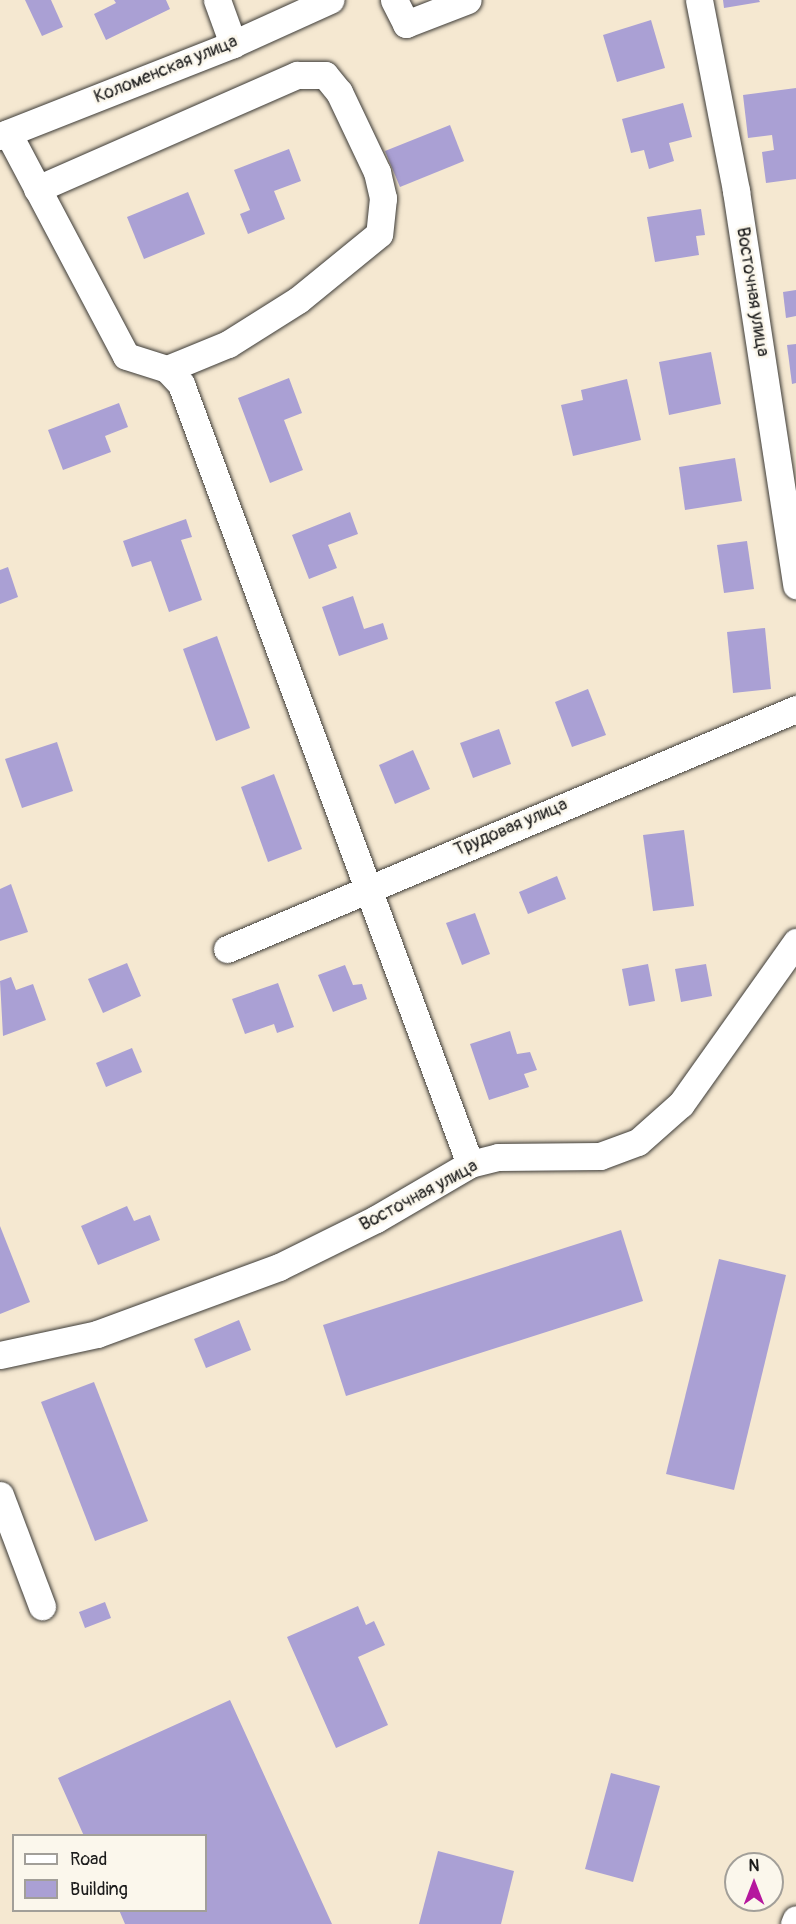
<!DOCTYPE html>
<meta charset="utf-8">
<style>
body{margin:0}
#map{position:relative;width:796px;height:1924px;overflow:hidden;background:#f5e8d1;font-family:Pangolin,sans-serif}
div>[style]{position:absolute}
.building>*{inset:0;background:#aaa0d4}
.roads{filter:drop-shadow(0 0 2px #3d3b37) drop-shadow(0 0 2px #3d3b37)}
.minor>*{height:27px;margin:-13.5px;padding:0 13.5px;transform-origin:13.5px;border-radius:13.5px;background:#fff}
span{translate:-50% -50%;white-space:nowrap;text-align:center;line-height:1.15;-webkit-text-stroke:5px #fbf7ec;paint-order:stroke}
.street-label{font-size:18px;color:#1c1c1c}
.legend{position:absolute;left:12px;top:1834px;width:195px;height:78px;box-sizing:border-box;background:#fbf7ec;border:2px solid #a29f99;margin:0;padding:8px 10px;list-style:none;font-size:18px;color:#1c1c1c}
.legend li{display:flex;align-items:center;gap:12px;height:30px}
.legend b{width:30px;border:2px solid #a29f99}
.north{position:absolute;left:724px;top:1852px;width:60px;height:60px;box-sizing:border-box;background:#fbf7ec;border:2px solid #a29f99;border-radius:50%;rotate:0deg;font-size:16px;font-weight:700;line-height:24px;text-align:center;color:#1c1c1c}
.north::after{content:'';display:block;margin:auto;width:21px;height:27px;background:#b5179e;clip-path:polygon(50% 0,100% 100%,50% 72%,0 100%)}
</style>
<div id="map">
<div class="building">
<div style="clip-path:polygon(25px 0,51px 0,63px 27px,42px 36px)"></div>
<div style="clip-path:polygon(114px 0,166px 0,170px 9px,106px 40px,94px 14px,116px 3px)"></div>
<div style="clip-path:polygon(723px 0,759px 0,760px 2px,724px 8px)"></div>
<div style="clip-path:polygon(651px 20px,665px 68px,617px 82px,603px 35px)"></div>
<div style="clip-path:polygon(796px 88px,796px 179px,766px 183px,762px 152px,774px 150px,772px 135px,748px 138px,743px 95px)"></div>
<div style="clip-path:polygon(683px 103px,692px 137px,669px 143px,674px 161px,649px 169px,644px 150px,631px 153px,622px 119px)"></div>
<div style="clip-path:polygon(450px 125px,464px 161px,400px 187px,385px 151px)"></div>
<div style="clip-path:polygon(289px 149px,301px 181px,274px 191px,285px 219px,248px 234px,240px 214px,250px 210px,234px 170px)"></div>
<div style="clip-path:polygon(188px 192px,205px 234px,144px 259px,127px 217px)"></div>
<div style="clip-path:polygon(701px 209px,705px 235px,696px 236px,699px 255px,655px 262px,647px 217px)"></div>
<div style="clip-path:polygon(796px 290px,796px 316px,786px 318px,783px 292px)"></div>
<div style="clip-path:polygon(796px 344px,796px 383px,792px 384px,787px 345px)"></div>
<div style="clip-path:polygon(711px 352px,721px 404px,669px 415px,659px 362px)"></div>
<div style="clip-path:polygon(289px 378px,302px 413px,284px 420px,303px 470px,270px 483px,238px 398px)"></div>
<div style="clip-path:polygon(627px 379px,641px 440px,573px 456px,561px 405px,583px 400px,581px 390px)"></div>
<div style="clip-path:polygon(119px 403px,128px 427px,105px 436px,111px 452px,63px 470px,48px 430px)"></div>
<div style="clip-path:polygon(735px 458px,742px 501px,685px 510px,679px 467px)"></div>
<div style="clip-path:polygon(350px 512px,358px 534px,328px 545px,337px 568px,309px 579px,292px 535px)"></div>
<div style="clip-path:polygon(186px 519px,192px 537px,181px 540px,202px 600px,169px 612px,151px 561px,132px 567px,123px 541px)"></div>
<div style="clip-path:polygon(747px 541px,754px 589px,724px 593px,717px 545px)"></div>
<div style="clip-path:polygon(8px 567px,18px 597px,0 604px,0 570px)"></div>
<div style="clip-path:polygon(353px 596px,364px 629px,383px 623px,388px 639px,339px 656px,322px 607px)"></div>
<div style="clip-path:polygon(765px 628px,771px 689px,733px 693px,727px 632px)"></div>
<div style="clip-path:polygon(217px 636px,250px 728px,216px 741px,183px 649px)"></div>
<div style="clip-path:polygon(588px 689px,606px 735px,572px 747px,555px 702px)"></div>
<div style="clip-path:polygon(499px 729px,511px 764px,473px 778px,460px 743px)"></div>
<div style="clip-path:polygon(57px 742px,73px 791px,22px 808px,5px 759px)"></div>
<div style="clip-path:polygon(413px 750px,430px 789px,395px 804px,379px 765px)"></div>
<div style="clip-path:polygon(274px 774px,302px 849px,268px 862px,241px 787px)"></div>
<div style="clip-path:polygon(684px 830px,694px 906px,653px 911px,643px 835px)"></div>
<div style="clip-path:polygon(557px 876px,566px 899px,528px 914px,519px 892px)"></div>
<div style="clip-path:polygon(11px 884px,28px 932px,0 941px,0 889px)"></div>
<div style="clip-path:polygon(475px 913px,490px 954px,462px 965px,446px 923px)"></div>
<div style="clip-path:polygon(127px 963px,141px 996px,103px 1013px,88px 979px)"></div>
<div style="clip-path:polygon(648px 964px,655px 1001px,629px 1006px,622px 969px)"></div>
<div style="clip-path:polygon(706px 964px,712px 996px,681px 1002px,675px 969px)"></div>
<div style="clip-path:polygon(345px 965px,353px 985px,362px 984px,367px 999px,333px 1012px,318px 975px)"></div>
<div style="clip-path:polygon(11px 977px,16px 990px,33px 984px,46px 1020px,3px 1036px,0 981px)"></div>
<div style="clip-path:polygon(278px 983px,294px 1027px,277px 1033px,274px 1024px,245px 1034px,232px 999px)"></div>
<div style="clip-path:polygon(510px 1031px,517px 1054px,530px 1052px,537px 1070px,524px 1074px,529px 1087px,489px 1100px,470px 1044px)"></div>
<div style="clip-path:polygon(132px 1048px,142px 1072px,106px 1087px,96px 1063px)"></div>
<div style="clip-path:polygon(127px 1206px,134px 1221px,150px 1215px,160px 1240px,98px 1265px,81px 1226px)"></div>
<div style="clip-path:polygon(0 1226px,30px 1302px,0 1314px)"></div>
<div style="clip-path:polygon(621px 1230px,643px 1301px,346px 1396px,323px 1325px)"></div>
<div style="clip-path:polygon(719px 1259px,786px 1275px,734px 1490px,666px 1474px)"></div>
<div style="clip-path:polygon(239px 1320px,251px 1350px,206px 1368px,194px 1339px)"></div>
<div style="clip-path:polygon(94px 1382px,148px 1521px,95px 1541px,41px 1402px)"></div>
<div style="clip-path:polygon(105px 1602px,111px 1618px,85px 1628px,79px 1612px)"></div>
<div style="clip-path:polygon(358px 1606px,366px 1625px,374px 1621px,385px 1645px,358px 1657px,388px 1725px,336px 1748px,287px 1637px)"></div>
<div style="clip-path:polygon(230px 1700px,332px 1924px,125px 1924px,119px 1910px,206px 1910px,206px 1836px,84px 1836px,58px 1778px)"></div>
<div style="clip-path:polygon(611px 1773px,660px 1786px,633px 1882px,585px 1869px)"></div>
<div style="clip-path:polygon(438px 1851px,514px 1871px,501px 1924px,419px 1924px)"></div>
</div>
<div class="roads">
<div class="minor">
<div style="left:217px;top:0;width:47px;rotate:70deg"></div>
<div style="left:394px;top:0;width:27px;rotate:63deg"></div>
<div style="left:406px;top:24px;width:66px;rotate:-21.2deg"></div>
<div style="left:699px;top:0;width:195px;rotate:79deg"></div>
<div style="left:736px;top:191px;width:399px;rotate:81.3deg"></div>
<div style="left:8px;top:133px;width:252px;rotate:62.1deg"></div>
<div style="left:126px;top:356px;width:43px;rotate:17.6deg"></div>
<div style="left:167px;top:369px;width:21px;rotate:47deg"></div>
<div style="left:181px;top:384px;width:832px;rotate:69.67deg"></div>
<div style="left:0;top:136px;width:251px;rotate:-21.5deg"></div>
<div style="left:233px;top:44px;width:107px;rotate:-24.4deg"></div>
<div style="left:37px;top:189px;width:284px;rotate:-23.7deg"></div>
<div style="left:297px;top:75px;width:28px"></div>
<div style="left:325px;top:75px;width:22px;rotate:51deg"></div>
<div style="left:339px;top:92px;width:89px;rotate:64.6deg"></div>
<div style="left:377px;top:172px;width:27px;rotate:77deg"></div>
<div style="left:383px;top:198px;width:36px;rotate:96deg"></div>
<div style="left:379px;top:234px;width:104px;rotate:140.8deg"></div>
<div style="left:298px;top:300px;width:83px;rotate:147.8deg"></div>
<div style="left:228px;top:344px;width:66px;rotate:157.7deg"></div>
<div style="left:227px;top:949px;width:618px;rotate:-22.87deg"></div>
<div style="left:0;top:1355px;width:99px;rotate:-12.2deg"></div>
<div style="left:97px;top:1334px;width:194px;rotate:-20.2deg"></div>
<div style="left:279px;top:1267px;width:108px;rotate:-26.3deg"></div>
<div style="left:376px;top:1219px;width:109px;rotate:-30.3deg"></div>
<div style="left:470px;top:1164px;width:29px;rotate:-14deg"></div>
<div style="left:498px;top:1157px;width:102px;rotate:-0.6deg"></div>
<div style="left:600px;top:1156px;width:40px;rotate:-20.2deg"></div>
<div style="left:638px;top:1142px;width:57px;rotate:-41.5deg"></div>
<div style="left:681px;top:1104px;width:199px;rotate:-54.6deg"></div>
<div style="left:0;top:1495px;width:119px;rotate:69.3deg"></div>
<div style="left:794px;top:1924px;width:5px;rotate:-68deg"></div>
</div>
</div>
<div class="street-label">
<span style="left:166px;top:70px;rotate:-22deg">Коломенская улица</span>
<span style="left:752px;top:292px;rotate:81deg">Восточная улица</span>
<span style="left:511px;top:828px;rotate:-23deg">Трудовая улица</span>
<span style="left:419px;top:1196px;rotate:-28deg">Восточная улица</span>
</div>
<ul class="legend">
<li><b style="height:8px;background:#fff"></b>Road</li>
<li><b style="height:16px;background:#aaa0d4"></b>Building</li>
</ul>
<div class="north">N</div>
</div>
